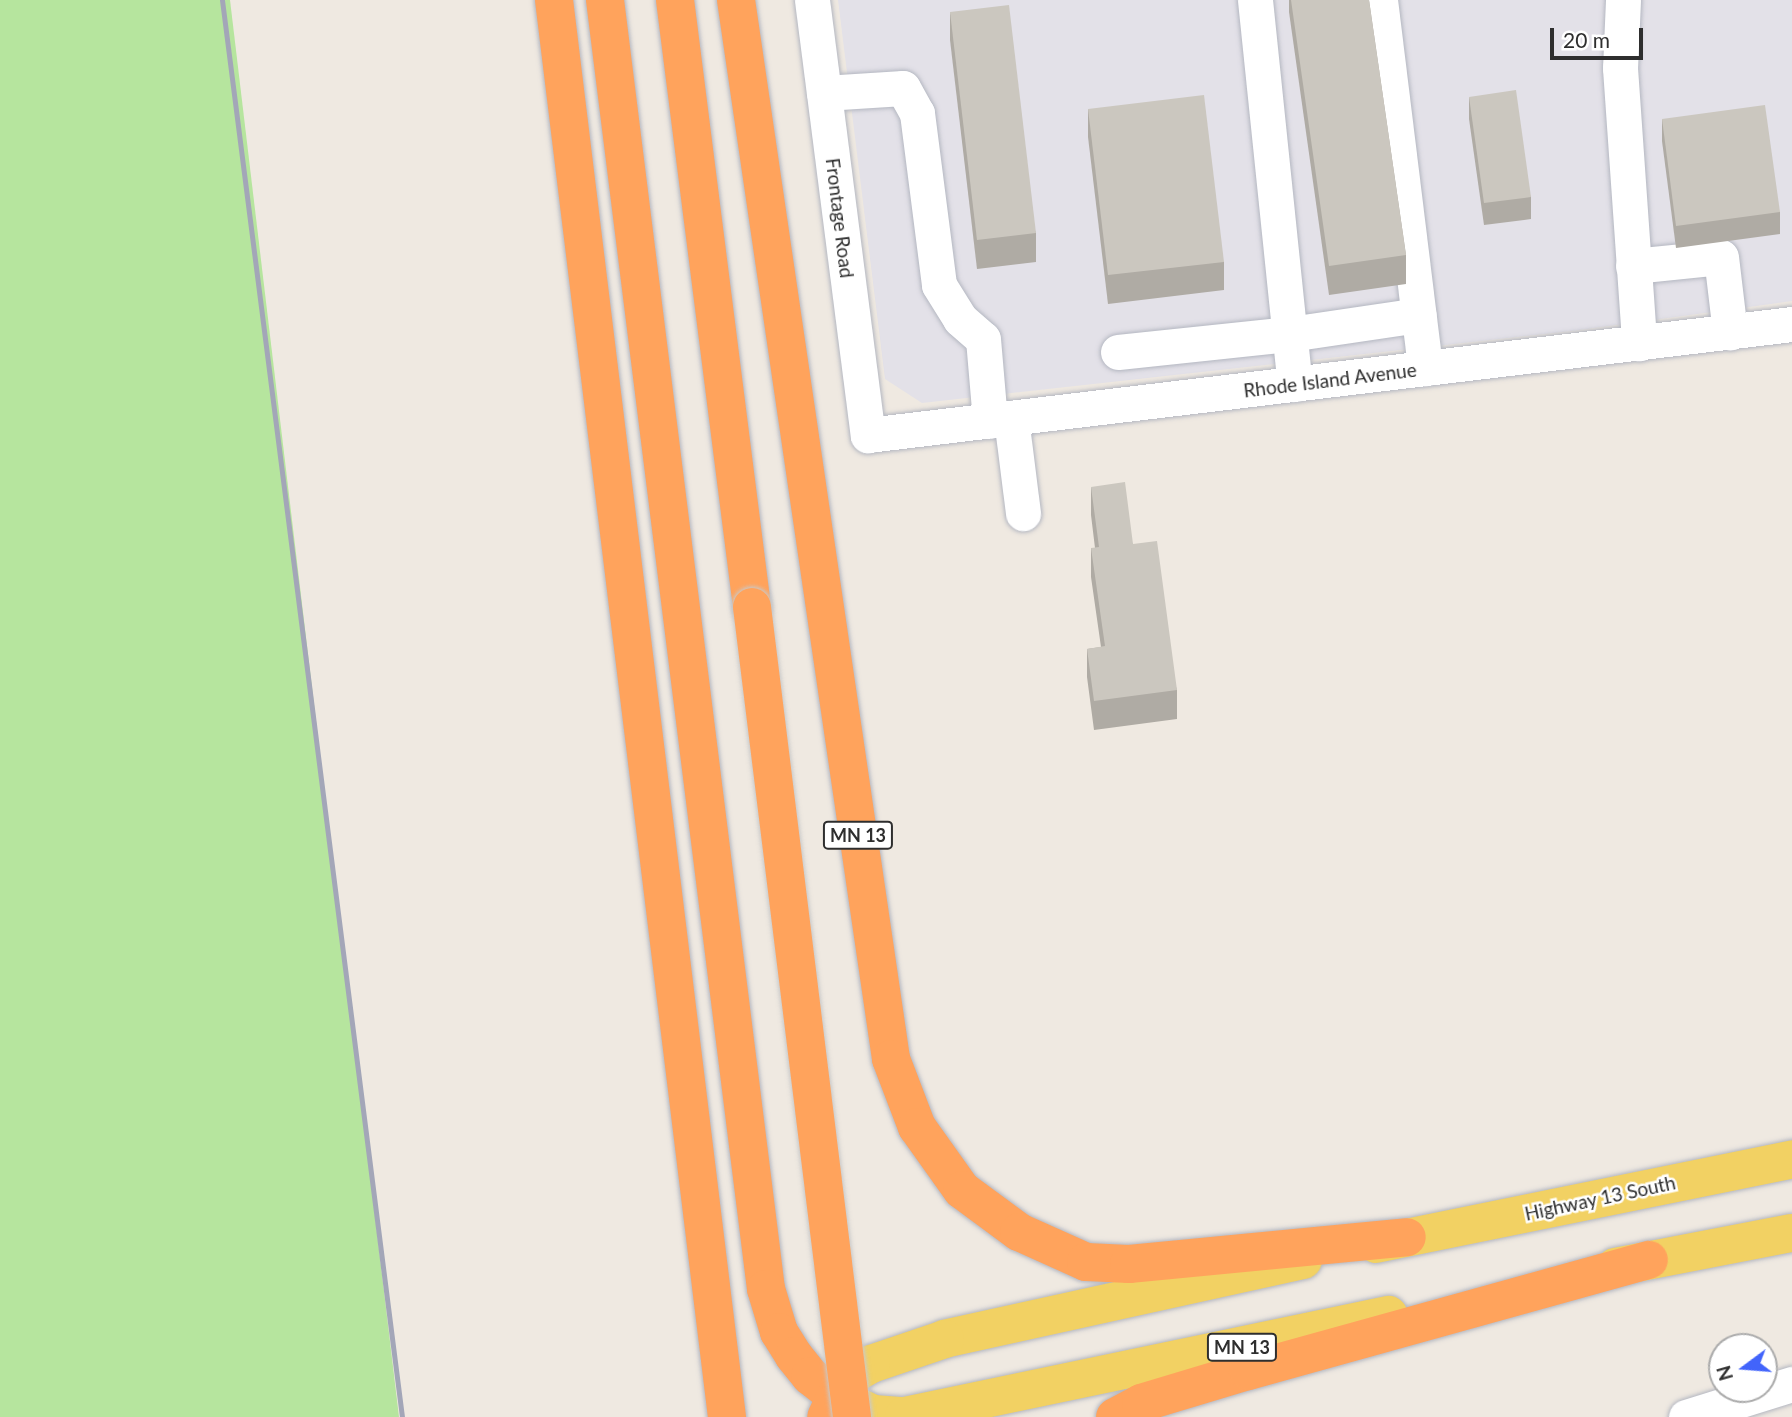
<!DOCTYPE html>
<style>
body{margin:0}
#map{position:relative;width:1792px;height:1417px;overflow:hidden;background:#efe9e1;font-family:Lato,sans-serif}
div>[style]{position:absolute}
.industrial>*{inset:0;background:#e3e1e8}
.green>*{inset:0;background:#b6e59e}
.roads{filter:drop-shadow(0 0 2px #b4b7c1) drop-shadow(0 0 2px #b4b7c1)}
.minor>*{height:35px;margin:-17.5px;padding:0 17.5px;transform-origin:17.5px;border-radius:17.5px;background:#fff}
.major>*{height:38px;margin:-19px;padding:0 19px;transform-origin:19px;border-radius:19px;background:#f2d163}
.highway>*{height:38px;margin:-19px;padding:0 19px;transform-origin:19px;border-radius:19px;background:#ffa35c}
.rail>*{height:5px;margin:-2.5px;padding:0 2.5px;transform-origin:2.5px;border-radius:2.5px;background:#a3a6b8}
.bridges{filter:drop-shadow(0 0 2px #c9c9c9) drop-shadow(0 0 2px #c9c9c9)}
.highway-bridge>*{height:38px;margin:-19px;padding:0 19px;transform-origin:19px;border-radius:19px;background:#ffa35c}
.wall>*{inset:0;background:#afaba4}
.building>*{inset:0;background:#cbc7bf}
span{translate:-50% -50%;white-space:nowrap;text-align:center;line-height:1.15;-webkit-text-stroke:5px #fff;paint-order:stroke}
.shield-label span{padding:2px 5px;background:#fff;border:2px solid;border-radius:5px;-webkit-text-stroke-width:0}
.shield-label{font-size:18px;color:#2e2e2e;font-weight:700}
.street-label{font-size:19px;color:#2e2e2e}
.north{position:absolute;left:1708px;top:1333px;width:70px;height:70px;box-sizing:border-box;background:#fff;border:2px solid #ababab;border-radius:50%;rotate:254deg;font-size:19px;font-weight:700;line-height:28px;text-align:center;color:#2e2e2e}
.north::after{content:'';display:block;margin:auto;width:24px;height:32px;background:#4264fb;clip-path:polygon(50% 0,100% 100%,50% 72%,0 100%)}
.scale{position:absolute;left:1550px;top:28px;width:93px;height:32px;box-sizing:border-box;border:4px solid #2e2e2e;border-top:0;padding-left:9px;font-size:21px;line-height:24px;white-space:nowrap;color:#2e2e2e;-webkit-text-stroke:5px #fff;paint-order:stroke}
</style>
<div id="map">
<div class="industrial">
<div style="clip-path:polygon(838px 0,1792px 0,1792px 301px,1572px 331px,922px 403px,885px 379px)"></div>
</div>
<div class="green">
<div style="clip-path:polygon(0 0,230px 0,399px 1417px,0 1417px)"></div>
</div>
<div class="roads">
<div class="minor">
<div style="left:812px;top:0;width:439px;rotate:82.7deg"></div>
<div style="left:868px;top:435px;width:931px;rotate:-6.85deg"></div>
<div style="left:1255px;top:0;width:386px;rotate:84.1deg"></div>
<div style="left:1380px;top:0;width:371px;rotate:83deg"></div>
<div style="left:1623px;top:0;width:68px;rotate:92.5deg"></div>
<div style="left:1620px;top:68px;width:276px;rotate:86deg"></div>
<div style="left:824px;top:93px;width:79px;rotate:-3.6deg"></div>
<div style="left:903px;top:88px;width:29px;rotate:61deg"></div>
<div style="left:917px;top:113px;width:173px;rotate:82.7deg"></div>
<div style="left:939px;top:285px;width:40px;rotate:58deg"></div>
<div style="left:960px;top:319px;width:30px;rotate:41deg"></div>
<div style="left:983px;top:339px;width:82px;rotate:85.1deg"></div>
<div style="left:1633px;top:266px;width:88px;rotate:-5.8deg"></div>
<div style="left:1721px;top:257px;width:76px;rotate:83.2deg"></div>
<div style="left:1118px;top:352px;width:173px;rotate:-6deg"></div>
<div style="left:1290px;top:334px;width:130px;rotate:-8.4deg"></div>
<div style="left:1011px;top:418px;width:96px;rotate:82.8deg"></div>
<div style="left:1686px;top:1417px;width:111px;rotate:-17.3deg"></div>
</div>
<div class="major">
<div style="left:1376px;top:1244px;width:425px;rotate:-11.5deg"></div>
<div style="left:1303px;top:1260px;width:367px;rotate:167.6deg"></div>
<div style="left:945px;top:1339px;width:78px;rotate:161.3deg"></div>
<div style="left:871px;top:1364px;width:16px;rotate:150deg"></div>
<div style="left:857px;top:1372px;width:32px;rotate:131deg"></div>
<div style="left:836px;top:1396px;width:41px;rotate:25.9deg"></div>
<div style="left:873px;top:1414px;width:31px;rotate:4deg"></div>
<div style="left:904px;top:1416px;width:495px;rotate:-11.8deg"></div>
<div style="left:1615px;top:1267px;width:180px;rotate:-10.9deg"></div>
</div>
<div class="highway">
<div style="left:554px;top:0;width:1428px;rotate:83.04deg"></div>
<div style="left:605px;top:0;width:1299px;rotate:82.88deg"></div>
<div style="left:766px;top:1289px;width:45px;rotate:73.2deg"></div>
<div style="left:779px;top:1332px;width:28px;rotate:58deg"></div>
<div style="left:794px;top:1356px;width:26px;rotate:51deg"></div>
<div style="left:810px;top:1376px;width:33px;rotate:38deg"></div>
<div style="left:836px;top:1396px;width:23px;rotate:115deg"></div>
<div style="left:675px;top:0;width:612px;rotate:82.77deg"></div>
<div style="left:736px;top:0;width:1070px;rotate:81.67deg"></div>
<div style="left:891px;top:1059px;width:73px;rotate:69.1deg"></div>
<div style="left:917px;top:1127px;width:77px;rotate:54.5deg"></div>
<div style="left:962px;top:1190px;width:71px;rotate:36.4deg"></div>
<div style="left:1019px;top:1232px;width:73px;rotate:24.1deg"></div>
<div style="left:1086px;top:1262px;width:43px;rotate:2.7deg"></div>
<div style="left:1129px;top:1264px;width:279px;rotate:-5.5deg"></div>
<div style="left:1115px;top:1417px;width:30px;rotate:-28deg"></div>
<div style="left:1141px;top:1403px;width:112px;rotate:-16.7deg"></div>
<div style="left:1248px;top:1371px;width:416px;rotate:-15.5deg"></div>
</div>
</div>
<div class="rail">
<div style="left:222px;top:0;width:1428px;rotate:82.76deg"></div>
</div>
<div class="bridges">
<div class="highway-bridge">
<div style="left:752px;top:607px;width:816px;rotate:82.96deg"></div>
</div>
</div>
<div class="wall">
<div style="clip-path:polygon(1289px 0,1369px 0,1406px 255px,1406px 284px,1329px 295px,1289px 12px)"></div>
<div style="clip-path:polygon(950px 12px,1036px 233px,1036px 262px,977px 269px,950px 40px)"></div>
<div style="clip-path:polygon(1469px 97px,1531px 197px,1531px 219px,1484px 225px,1469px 119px)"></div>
<div style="clip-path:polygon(1088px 109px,1224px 262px,1224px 290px,1108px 304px,1088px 137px)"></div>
<div style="clip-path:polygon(1662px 119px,1780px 212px,1780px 234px,1676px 248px,1662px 141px)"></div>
<div style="clip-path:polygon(1091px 487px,1133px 544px,1177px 690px,1177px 719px,1094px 730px,1087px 677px,1087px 649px,1101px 647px,1091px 577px,1091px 548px,1095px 548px,1091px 515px)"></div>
</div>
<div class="building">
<div style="clip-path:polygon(1291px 0,1369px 0,1406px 255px,1329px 266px)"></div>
<div style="clip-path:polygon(1009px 5px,1036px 233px,977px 240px,950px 12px)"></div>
<div style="clip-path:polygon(1516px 90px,1531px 197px,1484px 203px,1469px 97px)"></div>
<div style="clip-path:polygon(1204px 95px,1224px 262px,1108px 275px,1088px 109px)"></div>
<div style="clip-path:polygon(1765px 105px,1780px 212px,1676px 226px,1662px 119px)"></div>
<div style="clip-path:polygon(1125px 482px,1133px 544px,1157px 541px,1177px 690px,1094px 701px,1087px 649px,1105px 646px,1091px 548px,1099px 547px,1091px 487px)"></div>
</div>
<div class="shield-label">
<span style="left:858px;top:835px">MN 13</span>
<span style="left:1242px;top:1347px">MN 13</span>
</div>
<div class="street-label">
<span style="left:840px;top:218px;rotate:83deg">Frontage Road</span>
<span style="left:1330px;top:380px;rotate:-7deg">Rhode Island Avenue</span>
<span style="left:1600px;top:1198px;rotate:-12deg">Highway 13 South</span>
</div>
<div class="north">N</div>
<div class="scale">20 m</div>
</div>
